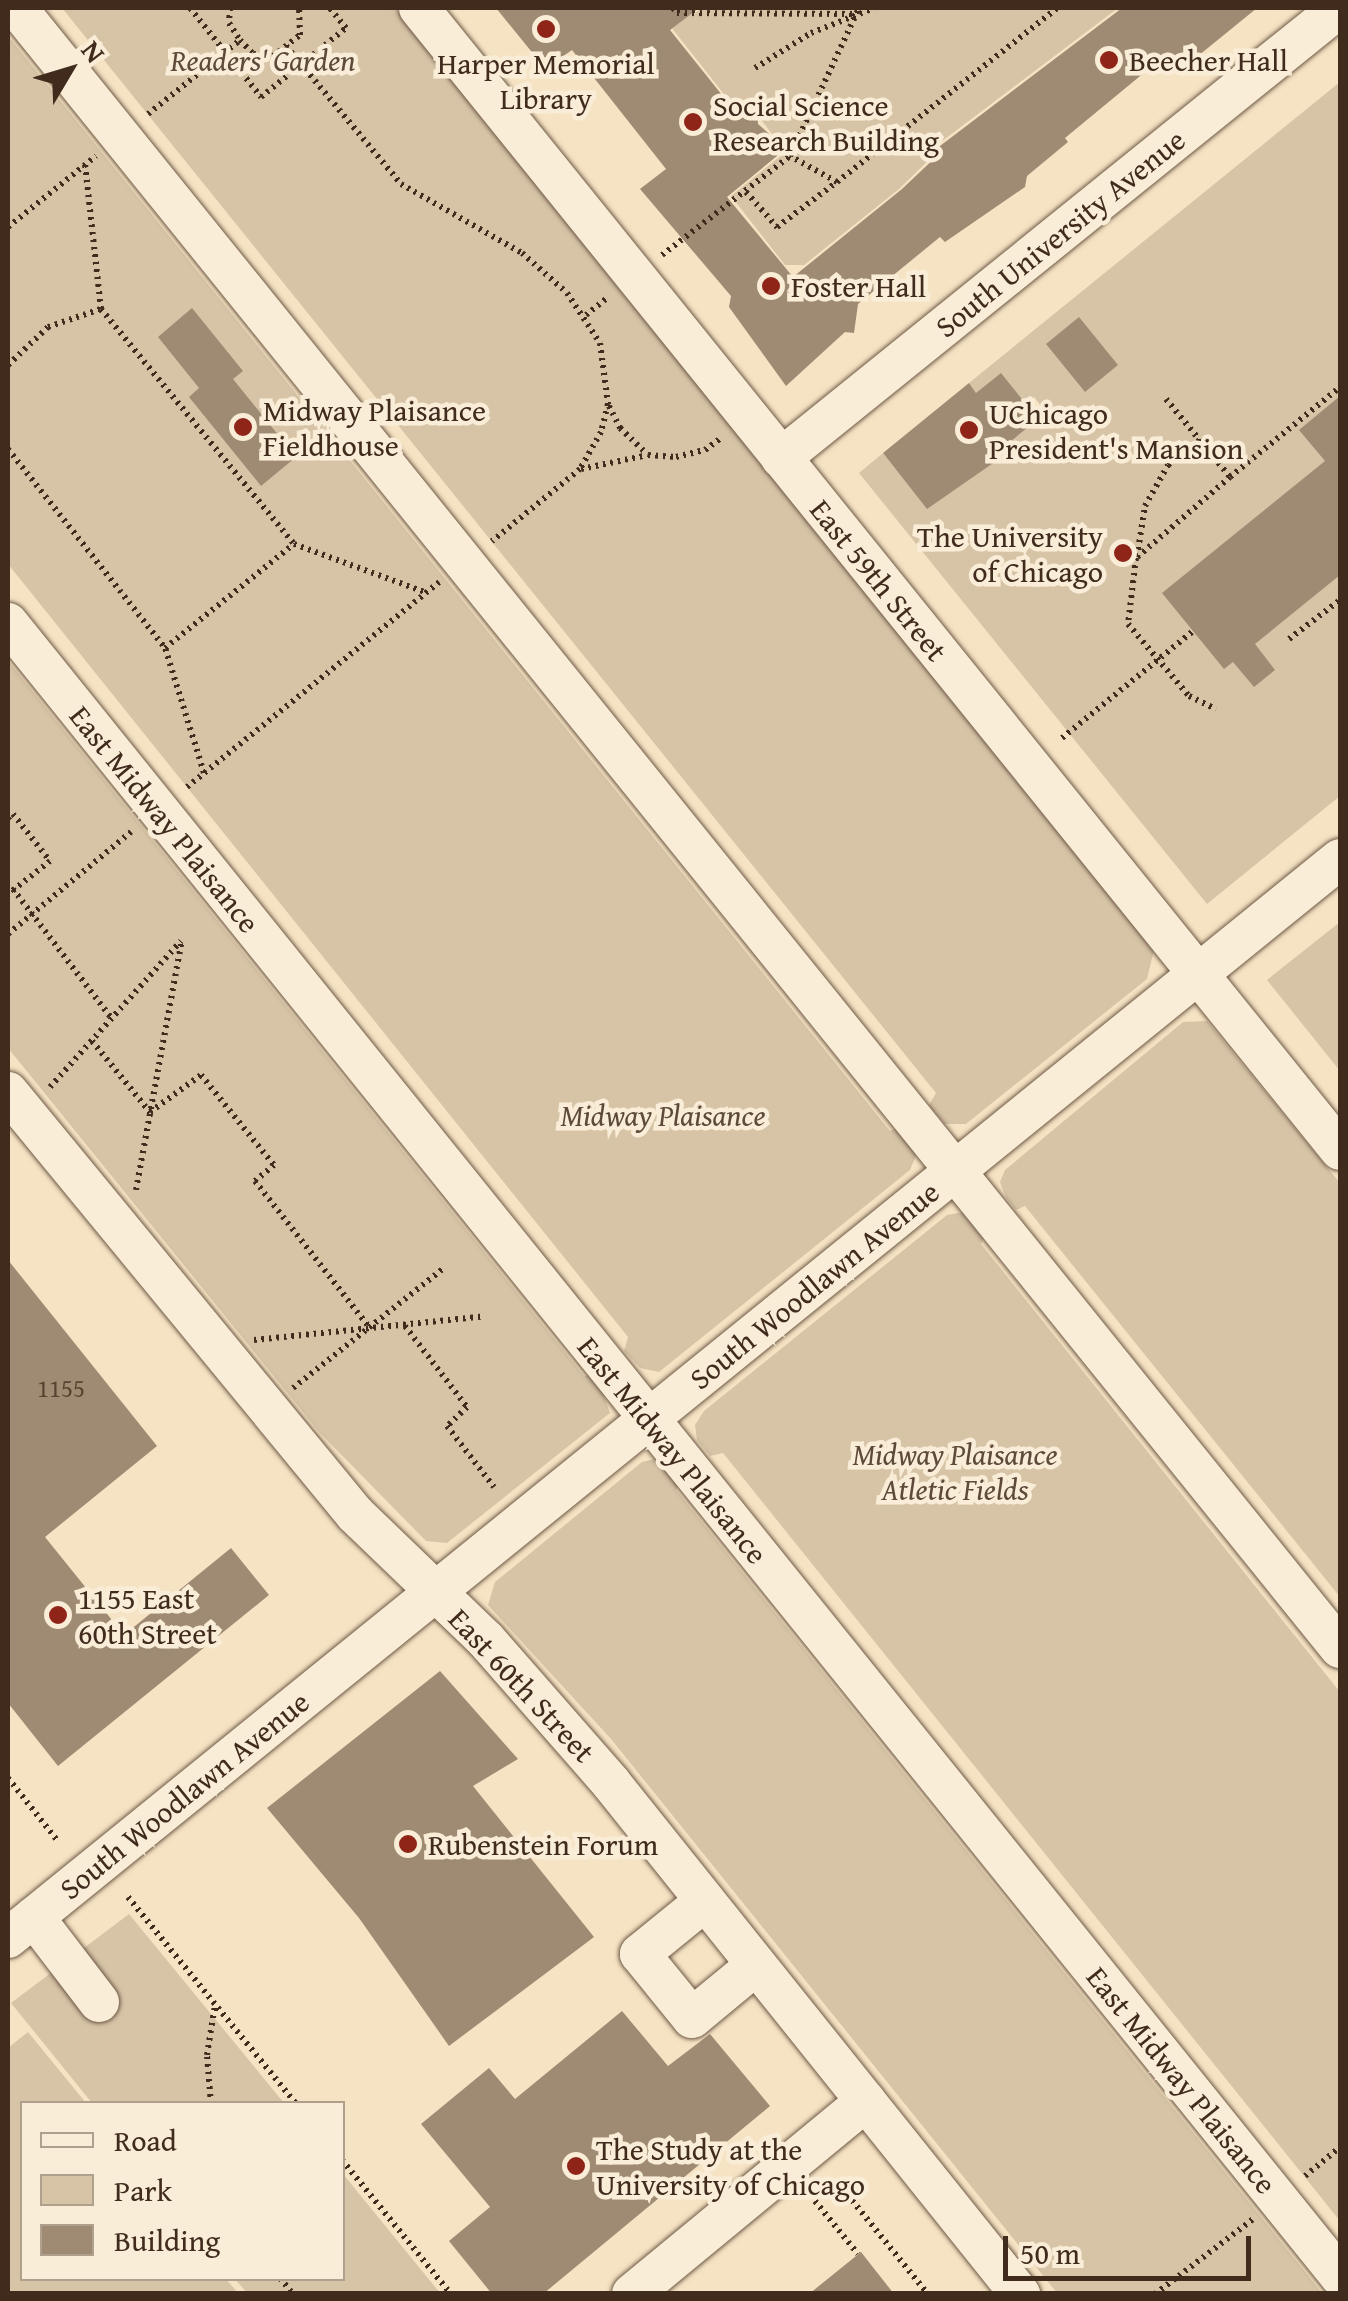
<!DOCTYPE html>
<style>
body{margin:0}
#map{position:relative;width:1348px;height:2301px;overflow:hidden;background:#f6e3c3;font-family:"Gentium Book Plus",serif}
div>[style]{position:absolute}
.green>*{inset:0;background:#d7c4a7}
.building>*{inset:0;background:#9f8b73}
.path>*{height:6px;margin-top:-3px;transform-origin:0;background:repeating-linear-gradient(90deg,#402b1d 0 2.5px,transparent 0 7.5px)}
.roads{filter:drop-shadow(0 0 2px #6e5946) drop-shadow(0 0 2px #6e5946)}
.minor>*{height:40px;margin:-20px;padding:0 20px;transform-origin:20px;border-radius:20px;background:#f9edd8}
.dots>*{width:28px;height:28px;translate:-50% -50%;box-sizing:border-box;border:5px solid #f9edd8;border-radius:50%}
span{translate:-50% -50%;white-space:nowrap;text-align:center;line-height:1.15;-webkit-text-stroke:9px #f9edd8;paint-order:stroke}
.number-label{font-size:25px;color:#584332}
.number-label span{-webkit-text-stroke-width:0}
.park-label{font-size:30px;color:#5e4a39;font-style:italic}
.poi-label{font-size:30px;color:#402b1d}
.left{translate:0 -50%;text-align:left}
.right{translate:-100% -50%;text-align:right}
.street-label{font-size:30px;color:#402b1d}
.frame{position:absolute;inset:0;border:10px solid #402b1d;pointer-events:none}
.legend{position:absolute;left:20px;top:2101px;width:325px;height:180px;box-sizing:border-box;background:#f9edd8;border:2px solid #af9f8d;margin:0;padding:12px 18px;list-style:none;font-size:30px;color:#402b1d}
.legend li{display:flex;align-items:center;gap:20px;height:50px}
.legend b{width:50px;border:2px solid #af9f8d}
.north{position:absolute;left:20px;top:20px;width:100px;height:100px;-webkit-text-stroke:8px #f9edd8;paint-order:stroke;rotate:52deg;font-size:28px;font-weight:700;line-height:40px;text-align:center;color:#402b1d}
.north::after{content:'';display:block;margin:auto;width:35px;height:45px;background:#402b1d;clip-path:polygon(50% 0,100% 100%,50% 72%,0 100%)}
.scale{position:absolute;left:1003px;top:2236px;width:248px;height:45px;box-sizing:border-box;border:5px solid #402b1d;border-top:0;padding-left:12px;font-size:30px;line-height:35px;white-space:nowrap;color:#402b1d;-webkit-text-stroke:8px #f9edd8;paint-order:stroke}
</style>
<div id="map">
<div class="green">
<div style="clip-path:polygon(62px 8px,395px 8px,1154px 950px,1147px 979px,966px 1124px,945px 1124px,929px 1105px,936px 1093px)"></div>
<div style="clip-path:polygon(656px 8px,694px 14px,701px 8px,1118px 8px,933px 148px,936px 153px,899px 189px,804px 265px,785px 265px,731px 196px,783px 154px,779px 143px,755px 112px,746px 106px,738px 112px)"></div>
<div style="clip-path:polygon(8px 36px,890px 1131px,900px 1127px,917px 1153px,910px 1170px,659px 1372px,640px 1368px,624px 1351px,628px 1337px,8px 564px)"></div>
<div style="clip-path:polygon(1340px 82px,1340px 796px,1207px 904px,859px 473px,883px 453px,927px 508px,1002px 457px,1004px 447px,1046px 412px,1034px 397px,1025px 403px,976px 393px,969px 383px)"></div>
<div style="clip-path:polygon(8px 661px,584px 1376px,596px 1374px,610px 1413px,447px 1543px,426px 1541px,319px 1432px,8px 1048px)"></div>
<div style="clip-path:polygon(1340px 922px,1340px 1071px,1267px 980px)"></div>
<div style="clip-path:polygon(1207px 1021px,1340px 1183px,1340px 1597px,1025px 1206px,1016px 1210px,1006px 1198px,1000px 1182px,1005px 1170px,1183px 1022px)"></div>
<div style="clip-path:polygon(964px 1212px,987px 1233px,981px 1244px,1340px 1692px,1340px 2221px,723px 1453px,710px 1456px,697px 1440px,695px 1425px,704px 1411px,947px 1215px)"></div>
<div style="clip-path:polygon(659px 1458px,682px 1479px,676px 1490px,1322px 2293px,1057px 2293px,611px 1739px,488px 1605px,495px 1582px,642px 1462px)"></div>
<div style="clip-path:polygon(129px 1914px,284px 2103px,92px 2103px,11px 2003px)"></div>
<div style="clip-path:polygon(28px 2032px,86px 2103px,22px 2104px,22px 2278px,226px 2279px,238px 2293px,8px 2293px,8px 2048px)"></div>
<div style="clip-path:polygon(343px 2174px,440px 2293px,247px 2293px,235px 2279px,342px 2278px)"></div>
</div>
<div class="building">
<div style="clip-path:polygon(496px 8px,699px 8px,670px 30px,738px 115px,757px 100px,758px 124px,776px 140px,777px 156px,727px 197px,793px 277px,902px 189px,940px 153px,936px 149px,1122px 8px,1257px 8px,1198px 56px,1191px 47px,1174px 61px,1168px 53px,1065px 138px,1068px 142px,1027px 176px,1025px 187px,945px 242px,940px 237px,858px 304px,854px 333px,845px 332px,786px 386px,729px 307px,731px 296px,640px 189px,666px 169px,572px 50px,559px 59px,535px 56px)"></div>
<div style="clip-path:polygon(192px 308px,243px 371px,233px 379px,296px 457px,261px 486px,189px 397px,199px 388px,158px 337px)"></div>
<div style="clip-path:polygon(1079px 317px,1118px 365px,1085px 392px,1046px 344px)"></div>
<div style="clip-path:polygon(1001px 373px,1038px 419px,1004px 447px,1002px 457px,927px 509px,883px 453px,969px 383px,976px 393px)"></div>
<div style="clip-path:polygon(1340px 396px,1340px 575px,1255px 644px,1275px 670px,1254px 687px,1233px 662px,1224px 669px,1162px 593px,1325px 461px,1299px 430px)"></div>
<div style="clip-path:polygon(8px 1260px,157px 1446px,45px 1537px,124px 1635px,231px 1548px,269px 1595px,58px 1766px,8px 1703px)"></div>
<div style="clip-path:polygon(440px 1671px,518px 1759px,473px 1786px,594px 1937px,449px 2046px,359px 1918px,267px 1808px)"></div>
<div style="clip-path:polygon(622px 2011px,668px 2066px,710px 2034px,770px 2106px,543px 2294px,492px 2294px,449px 2241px,490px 2207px,421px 2124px,489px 2068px,515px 2099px)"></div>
<div style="clip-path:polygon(861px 2252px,894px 2294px,809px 2294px)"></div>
</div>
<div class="path">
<div style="left:190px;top:8px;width:114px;rotate:51.4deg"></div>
<div style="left:261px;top:97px;width:109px;rotate:-39.1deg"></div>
<div style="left:346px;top:28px;width:26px;rotate:-129deg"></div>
<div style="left:230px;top:8px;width:15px;rotate:94deg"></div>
<div style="left:229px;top:23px;width:20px;rotate:57deg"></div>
<div style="left:240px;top:40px;width:19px;rotate:47deg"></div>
<div style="left:253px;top:54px;width:20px;rotate:6deg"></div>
<div style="left:273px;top:56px;width:34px;rotate:-38deg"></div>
<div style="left:300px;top:35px;width:27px;rotate:-92deg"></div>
<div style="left:673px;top:8px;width:6px;rotate:51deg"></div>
<div style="left:677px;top:13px;width:179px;rotate:0.3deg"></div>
<div style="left:286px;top:46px;width:180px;rotate:50.2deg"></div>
<div style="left:401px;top:184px;width:139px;rotate:29.7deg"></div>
<div style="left:522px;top:253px;width:60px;rotate:41.6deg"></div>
<div style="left:567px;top:293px;width:60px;rotate:56.6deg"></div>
<div style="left:600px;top:343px;width:62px;rotate:82.5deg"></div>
<div style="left:608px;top:404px;width:29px;rotate:104deg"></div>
<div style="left:601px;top:432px;width:43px;rotate:119.6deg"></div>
<div style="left:580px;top:469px;width:114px;rotate:140.7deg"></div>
<div style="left:755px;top:68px;width:66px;rotate:-32deg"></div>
<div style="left:811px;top:33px;width:68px;rotate:-21.6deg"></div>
<div style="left:148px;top:114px;width:118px;rotate:-38.8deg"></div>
<div style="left:837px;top:182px;width:280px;rotate:-38.3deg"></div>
<div style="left:746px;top:192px;width:47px;rotate:48.5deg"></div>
<div style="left:777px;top:227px;width:75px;rotate:-36.9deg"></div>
<div style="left:837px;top:182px;width:54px;rotate:-151deg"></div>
<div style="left:8px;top:227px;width:113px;rotate:-38.9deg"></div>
<div style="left:662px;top:255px;width:162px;rotate:-37.7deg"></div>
<div style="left:790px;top:156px;width:163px;rotate:-65deg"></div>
<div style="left:101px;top:309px;width:304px;rotate:50.6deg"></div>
<div style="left:586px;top:315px;width:28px;rotate:-39deg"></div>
<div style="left:8px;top:365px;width:55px;rotate:-43.5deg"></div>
<div style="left:48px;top:327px;width:56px;rotate:-18.8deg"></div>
<div style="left:101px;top:309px;width:146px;rotate:-96.3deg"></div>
<div style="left:1166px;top:399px;width:101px;rotate:50.6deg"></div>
<div style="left:1230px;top:477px;width:124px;rotate:139.2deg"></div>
<div style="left:1136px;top:558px;width:66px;rotate:96.9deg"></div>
<div style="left:1128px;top:624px;width:94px;rotate:49.7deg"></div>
<div style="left:1189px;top:696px;width:30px;rotate:26deg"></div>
<div style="left:609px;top:406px;width:25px;rotate:63deg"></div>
<div style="left:620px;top:428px;width:37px;rotate:44deg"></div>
<div style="left:8px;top:449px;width:253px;rotate:51.7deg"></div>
<div style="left:581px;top:469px;width:68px;rotate:-11.8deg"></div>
<div style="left:648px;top:455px;width:28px;rotate:4deg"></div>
<div style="left:676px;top:457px;width:30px;rotate:-14deg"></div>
<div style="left:705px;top:450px;width:21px;rotate:-37deg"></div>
<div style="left:1230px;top:477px;width:142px;rotate:-39.3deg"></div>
<div style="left:1137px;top:557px;width:52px;rotate:-81.1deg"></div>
<div style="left:1145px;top:506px;width:47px;rotate:-60.7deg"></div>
<div style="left:1168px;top:465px;width:42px;rotate:-38.2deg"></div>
<div style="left:1289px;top:639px;width:64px;rotate:-37.4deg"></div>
<div style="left:1062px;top:738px;width:169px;rotate:-39.2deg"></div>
<div style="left:204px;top:773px;width:131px;rotate:-107.3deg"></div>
<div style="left:165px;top:648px;width:166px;rotate:-38.9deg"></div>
<div style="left:294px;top:544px;width:142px;rotate:20.2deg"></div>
<div style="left:187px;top:787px;width:325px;rotate:-39.1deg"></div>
<div style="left:8px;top:818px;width:6px;rotate:-39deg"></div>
<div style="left:13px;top:814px;width:60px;rotate:51.8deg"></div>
<div style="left:50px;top:861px;width:53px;rotate:141.8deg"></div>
<div style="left:13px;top:889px;width:163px;rotate:52.7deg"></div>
<div style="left:8px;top:934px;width:160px;rotate:-39.7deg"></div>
<div style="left:92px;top:1041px;width:92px;rotate:50.8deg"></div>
<div style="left:150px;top:1112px;width:63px;rotate:-36deg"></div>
<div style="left:201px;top:1075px;width:116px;rotate:51deg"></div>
<div style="left:274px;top:1165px;width:25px;rotate:140deg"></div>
<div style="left:255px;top:1181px;width:185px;rotate:52deg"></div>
<div style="left:50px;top:1087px;width:196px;rotate:-48.1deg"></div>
<div style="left:136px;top:1190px;width:254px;rotate:-79.6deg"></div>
<div style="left:405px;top:1326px;width:102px;rotate:52.6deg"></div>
<div style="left:467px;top:1407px;width:28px;rotate:136deg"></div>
<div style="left:447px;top:1426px;width:77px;rotate:52.4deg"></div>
<div style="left:254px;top:1340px;width:232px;rotate:-5.9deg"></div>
<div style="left:293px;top:1388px;width:194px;rotate:-38.5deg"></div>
<div style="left:8px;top:1778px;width:79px;rotate:51.7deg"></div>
<div style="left:128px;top:1897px;width:267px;rotate:50.9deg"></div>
<div style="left:211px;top:2104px;width:49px;rotate:-94.7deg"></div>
<div style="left:207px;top:2055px;width:51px;rotate:-80.9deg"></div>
<div style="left:342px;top:2160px;width:173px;rotate:50.9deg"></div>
<div style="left:1305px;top:2176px;width:45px;rotate:-39.6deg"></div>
<div style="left:838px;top:2183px;width:143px;rotate:51deg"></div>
<div style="left:815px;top:2201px;width:68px;rotate:50.9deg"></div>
<div style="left:280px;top:2278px;width:21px;rotate:51deg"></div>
<div style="left:1155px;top:2294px;width:123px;rotate:-37.4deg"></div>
</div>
<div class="roads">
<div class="minor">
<div style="left:17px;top:8px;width:2107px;rotate:51.11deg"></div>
<div style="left:419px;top:8px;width:1467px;rotate:51.11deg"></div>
<div style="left:781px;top:458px;width:717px;rotate:-38.88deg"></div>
<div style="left:8px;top:623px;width:2123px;rotate:51.14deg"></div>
<div style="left:8px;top:1092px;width:546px;rotate:50.57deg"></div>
<div style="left:355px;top:1514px;width:182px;rotate:43.9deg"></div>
<div style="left:486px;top:1640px;width:190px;rotate:48.8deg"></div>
<div style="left:611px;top:1783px;width:655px;rotate:51.33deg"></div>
<div style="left:705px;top:1901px;width:84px;rotate:140.8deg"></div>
<div style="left:640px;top:1954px;width:82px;rotate:50.9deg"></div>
<div style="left:692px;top:2018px;width:83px;rotate:-39.6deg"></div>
<div style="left:34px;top:1917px;width:107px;rotate:52.6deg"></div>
<div style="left:8px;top:1938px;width:1714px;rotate:-39.01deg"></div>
<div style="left:632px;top:2294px;width:303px;rotate:-39.5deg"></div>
</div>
</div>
<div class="dots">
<div style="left:546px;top:29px;background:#8f2418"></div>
<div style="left:1109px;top:60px;background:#8f2418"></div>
<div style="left:693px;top:122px;background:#8f2418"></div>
<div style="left:771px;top:286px;background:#8f2418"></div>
<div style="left:243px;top:427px;background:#8f2418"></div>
<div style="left:969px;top:430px;background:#8f2418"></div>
<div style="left:1123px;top:553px;background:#8f2418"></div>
<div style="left:58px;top:1615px;background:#8f2418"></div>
<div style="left:408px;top:1844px;background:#8f2418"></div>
<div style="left:576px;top:2166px;background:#8f2418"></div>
</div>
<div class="number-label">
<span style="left:61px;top:1388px">1155</span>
</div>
<div class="park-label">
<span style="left:263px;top:60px">Readers' Garden</span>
<span style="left:663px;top:1115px">Midway Plaisance</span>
<span style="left:955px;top:1471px">Midway Plaisance<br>Atletic Fields</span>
</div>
<div class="poi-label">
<span class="left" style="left:1129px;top:60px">Beecher Hall</span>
<span style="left:546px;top:80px">Harper Memorial<br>Library</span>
<span class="left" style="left:713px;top:122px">Social Science<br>Research Building</span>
<span class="left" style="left:791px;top:286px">Foster Hall</span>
<span class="left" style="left:263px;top:427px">Midway Plaisance<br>Fieldhouse</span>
<span class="left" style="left:989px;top:430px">UChicago<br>President's Mansion</span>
<span class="right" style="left:1103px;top:553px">The University<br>of Chicago</span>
<span class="left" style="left:78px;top:1615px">1155 East<br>60th Street</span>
<span class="left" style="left:428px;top:1844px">Rubenstein Forum</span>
<span class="left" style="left:596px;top:2166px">The Study at the<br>University of Chicago</span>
</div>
<div class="street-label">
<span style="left:1060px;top:233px;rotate:-39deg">South University Avenue</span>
<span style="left:879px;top:580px;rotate:51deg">East 59th Street</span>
<span style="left:165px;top:819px;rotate:51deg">East Midway Plaisance</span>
<span style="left:814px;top:1285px;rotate:-39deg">South Woodlawn Avenue</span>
<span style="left:673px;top:1450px;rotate:51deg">East Midway Plaisance</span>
<span style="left:522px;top:1685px;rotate:47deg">East 60th Street</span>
<span style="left:184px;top:1795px;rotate:-39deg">South Woodlawn Avenue</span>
<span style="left:1182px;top:2080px;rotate:51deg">East Midway Plaisance</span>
</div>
<div class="frame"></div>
<ul class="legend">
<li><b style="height:12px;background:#f9edd8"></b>Road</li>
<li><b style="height:28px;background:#d7c4a7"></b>Park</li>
<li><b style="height:28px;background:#9f8b73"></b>Building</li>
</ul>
<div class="north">N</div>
<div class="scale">50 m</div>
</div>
